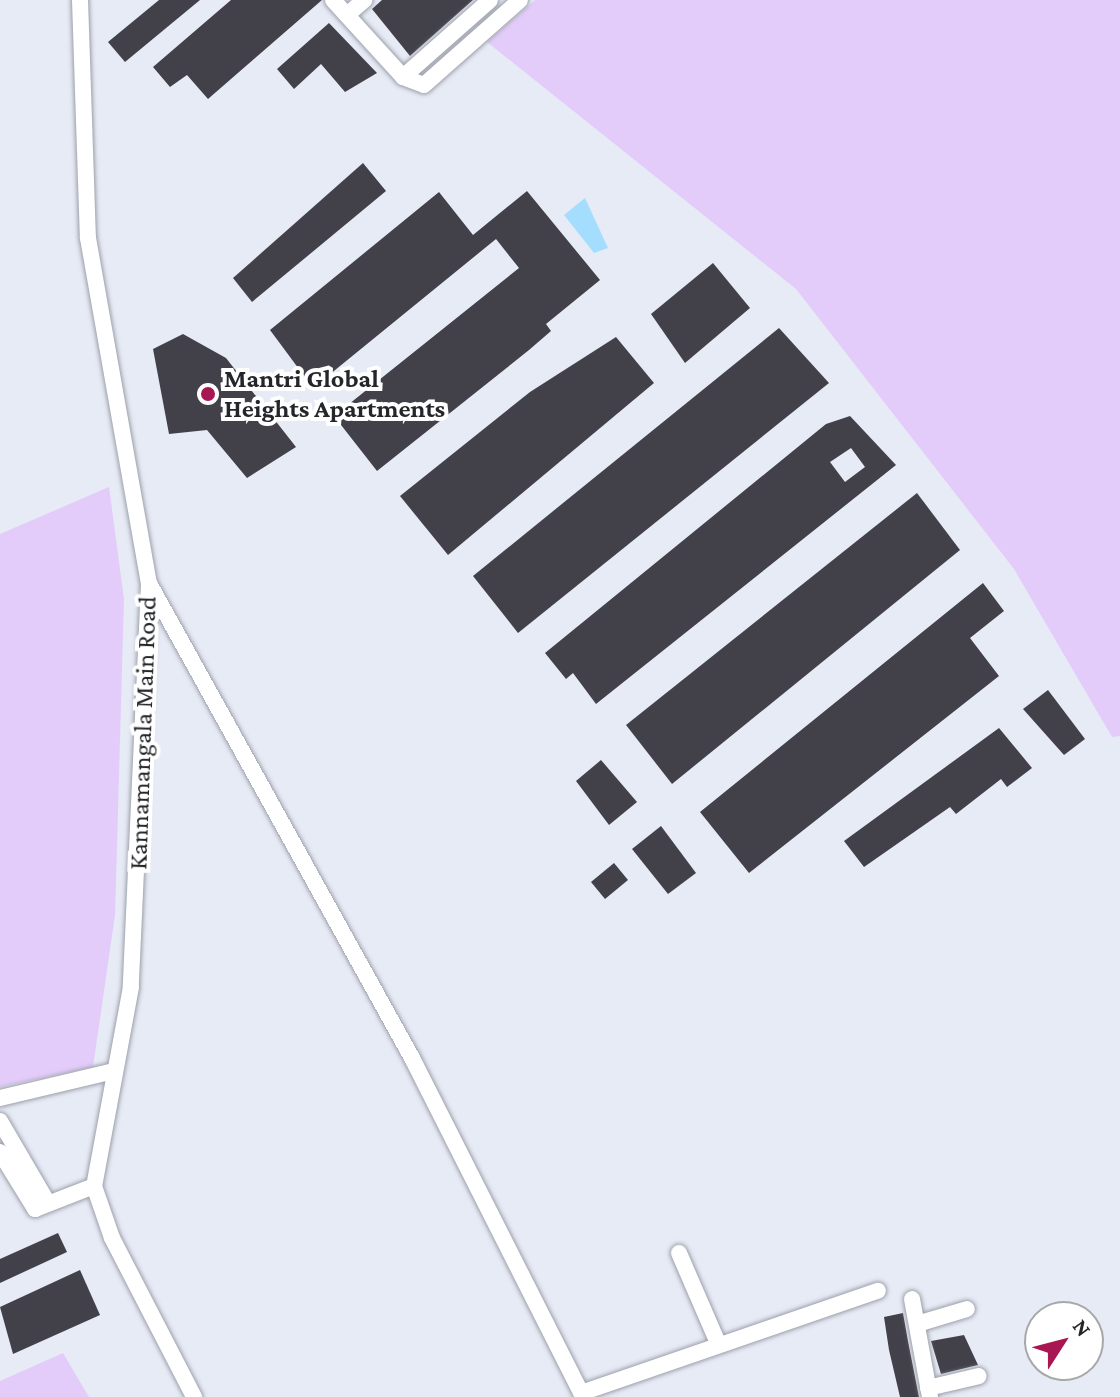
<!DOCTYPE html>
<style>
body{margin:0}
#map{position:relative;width:1120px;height:1397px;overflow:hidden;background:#e7ebf6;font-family:"Crimson Pro",serif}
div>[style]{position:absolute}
.green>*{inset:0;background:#e3ccfa}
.water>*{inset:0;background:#a4ddfe}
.building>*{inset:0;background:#42414a}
.roads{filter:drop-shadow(0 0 2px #9ca0aa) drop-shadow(0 0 2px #9ca0aa)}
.minor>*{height:16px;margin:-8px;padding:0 8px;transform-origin:8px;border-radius:8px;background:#fff}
.dots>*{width:22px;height:22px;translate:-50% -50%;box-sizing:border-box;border:4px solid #fff;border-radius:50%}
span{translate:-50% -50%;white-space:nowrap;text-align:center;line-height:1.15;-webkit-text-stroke:8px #fff;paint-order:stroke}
.poi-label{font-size:26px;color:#24262a;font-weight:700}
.left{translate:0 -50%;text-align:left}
.street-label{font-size:26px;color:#24262a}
.north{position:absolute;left:1024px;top:1301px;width:80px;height:80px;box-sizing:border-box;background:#fff;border:2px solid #a7a8aa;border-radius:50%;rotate:54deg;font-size:22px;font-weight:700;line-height:32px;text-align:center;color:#24262a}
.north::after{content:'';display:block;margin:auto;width:28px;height:36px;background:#a81752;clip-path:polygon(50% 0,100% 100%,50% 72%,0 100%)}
</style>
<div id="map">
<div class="green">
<div style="clip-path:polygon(535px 0,1120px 0,1120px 736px,1112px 737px,1014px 569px,796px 289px,487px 42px)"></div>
<div style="clip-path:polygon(109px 487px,124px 599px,115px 915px,93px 1067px,0 1087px,0 534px)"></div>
<div style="clip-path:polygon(63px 1353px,89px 1397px,0 1397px,0 1381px)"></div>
</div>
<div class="water">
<div style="clip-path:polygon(585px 198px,608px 248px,594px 253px,564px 215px)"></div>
</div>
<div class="building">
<div style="clip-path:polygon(159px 0,200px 0,125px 62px,108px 42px)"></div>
<div style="clip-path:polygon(231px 0,322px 0,208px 99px,187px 75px,170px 87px,153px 67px)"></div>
<div style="clip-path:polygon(382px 0,473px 0,410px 56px,372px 9px)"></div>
<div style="clip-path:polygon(329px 23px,377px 73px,345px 92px,321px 64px,294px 89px,277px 69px)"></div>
<div style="clip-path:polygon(363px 163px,386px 191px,252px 302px,233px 278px)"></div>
<div style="clip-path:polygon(527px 191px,600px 280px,546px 324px,551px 331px,529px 350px,377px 471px,334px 416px,519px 268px,496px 239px,313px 388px,270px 330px,439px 192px,473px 235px)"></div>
<div style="clip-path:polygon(713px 263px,750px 308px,685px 363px,651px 314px)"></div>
<div style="clip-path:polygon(779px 328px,829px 383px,518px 633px,473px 576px)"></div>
<div style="clip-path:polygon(183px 334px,226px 358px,296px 447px,247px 478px,207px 430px,169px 434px,153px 349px)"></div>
<div style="clip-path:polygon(616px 337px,654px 383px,448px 555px,400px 496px,530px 392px)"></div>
<div style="clip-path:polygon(evenodd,850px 416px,896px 465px,596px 704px,573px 673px,566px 679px,545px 653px,826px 424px,850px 416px,851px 448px,865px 467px,845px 482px,830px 462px,851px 448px)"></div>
<div style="clip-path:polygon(917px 493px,960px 550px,672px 784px,626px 725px)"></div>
<div style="clip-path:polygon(983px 583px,1004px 611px,970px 638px,999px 676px,749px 873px,700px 812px)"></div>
<div style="clip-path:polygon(1048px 690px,1085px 739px,1064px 755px,1023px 709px)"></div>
<div style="clip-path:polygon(999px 728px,1032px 768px,1007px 787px,1001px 779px,956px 814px,950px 807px,864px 867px,844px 841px)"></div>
<div style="clip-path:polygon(601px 760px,637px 802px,609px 825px,576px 781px)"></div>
<div style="clip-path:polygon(661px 826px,696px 873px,668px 894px,632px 849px)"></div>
<div style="clip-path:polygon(614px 863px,628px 880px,605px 899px,591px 882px)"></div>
<div style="clip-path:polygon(58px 1233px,67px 1252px,0 1283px,0 1259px)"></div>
<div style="clip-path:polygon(80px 1270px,100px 1315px,13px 1354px,0 1307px)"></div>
<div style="clip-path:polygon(903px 1313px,908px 1341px,919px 1397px,900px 1397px,889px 1350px,884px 1317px)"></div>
<div style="clip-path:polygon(964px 1335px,978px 1365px,941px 1374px,931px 1341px)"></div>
</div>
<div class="roads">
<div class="minor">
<div style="left:80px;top:0;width:238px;rotate:88.1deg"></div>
<div style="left:88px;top:238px;width:351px;rotate:80deg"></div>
<div style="left:149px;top:584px;width:403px;rotate:92.6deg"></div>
<div style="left:131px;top:987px;width:202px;rotate:100.5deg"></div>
<div style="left:94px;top:1186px;width:55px;rotate:70.9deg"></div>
<div style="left:112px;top:1238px;width:179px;rotate:62.7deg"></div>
<div style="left:333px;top:0;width:104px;rotate:47.7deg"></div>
<div style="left:403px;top:77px;width:22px;rotate:21deg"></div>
<div style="left:424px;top:85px;width:128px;rotate:-41.5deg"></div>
<div style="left:347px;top:15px;width:23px;rotate:-41deg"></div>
<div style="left:403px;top:77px;width:116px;rotate:-41.5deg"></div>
<div style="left:150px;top:585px;width:541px;rotate:61.02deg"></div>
<div style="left:412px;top:1058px;width:380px;rotate:63.2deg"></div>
<div style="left:0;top:1098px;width:117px;rotate:-13.3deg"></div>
<div style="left:0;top:1121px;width:95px;rotate:59.7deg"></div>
<div style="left:0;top:1152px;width:67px;rotate:58.4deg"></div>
<div style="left:35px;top:1209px;width:63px;rotate:-21.3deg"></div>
<div style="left:679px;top:1253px;width:98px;rotate:66.6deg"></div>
<div style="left:912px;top:1299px;width:100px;rotate:79.6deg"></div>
<div style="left:917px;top:1324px;width:52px;rotate:-16.7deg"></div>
<div style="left:928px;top:1388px;width:52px;rotate:-13.2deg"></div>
<div style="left:581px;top:1393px;width:314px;rotate:-19deg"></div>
</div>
</div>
<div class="dots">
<div style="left:208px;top:394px;background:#a81752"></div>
</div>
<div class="poi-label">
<span class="left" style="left:224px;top:394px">Mantri Global<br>Heights Apartments</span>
</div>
<div class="street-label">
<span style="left:143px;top:733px;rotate:-88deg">Kannamangala Main Road</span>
</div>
<div class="north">N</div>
</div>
